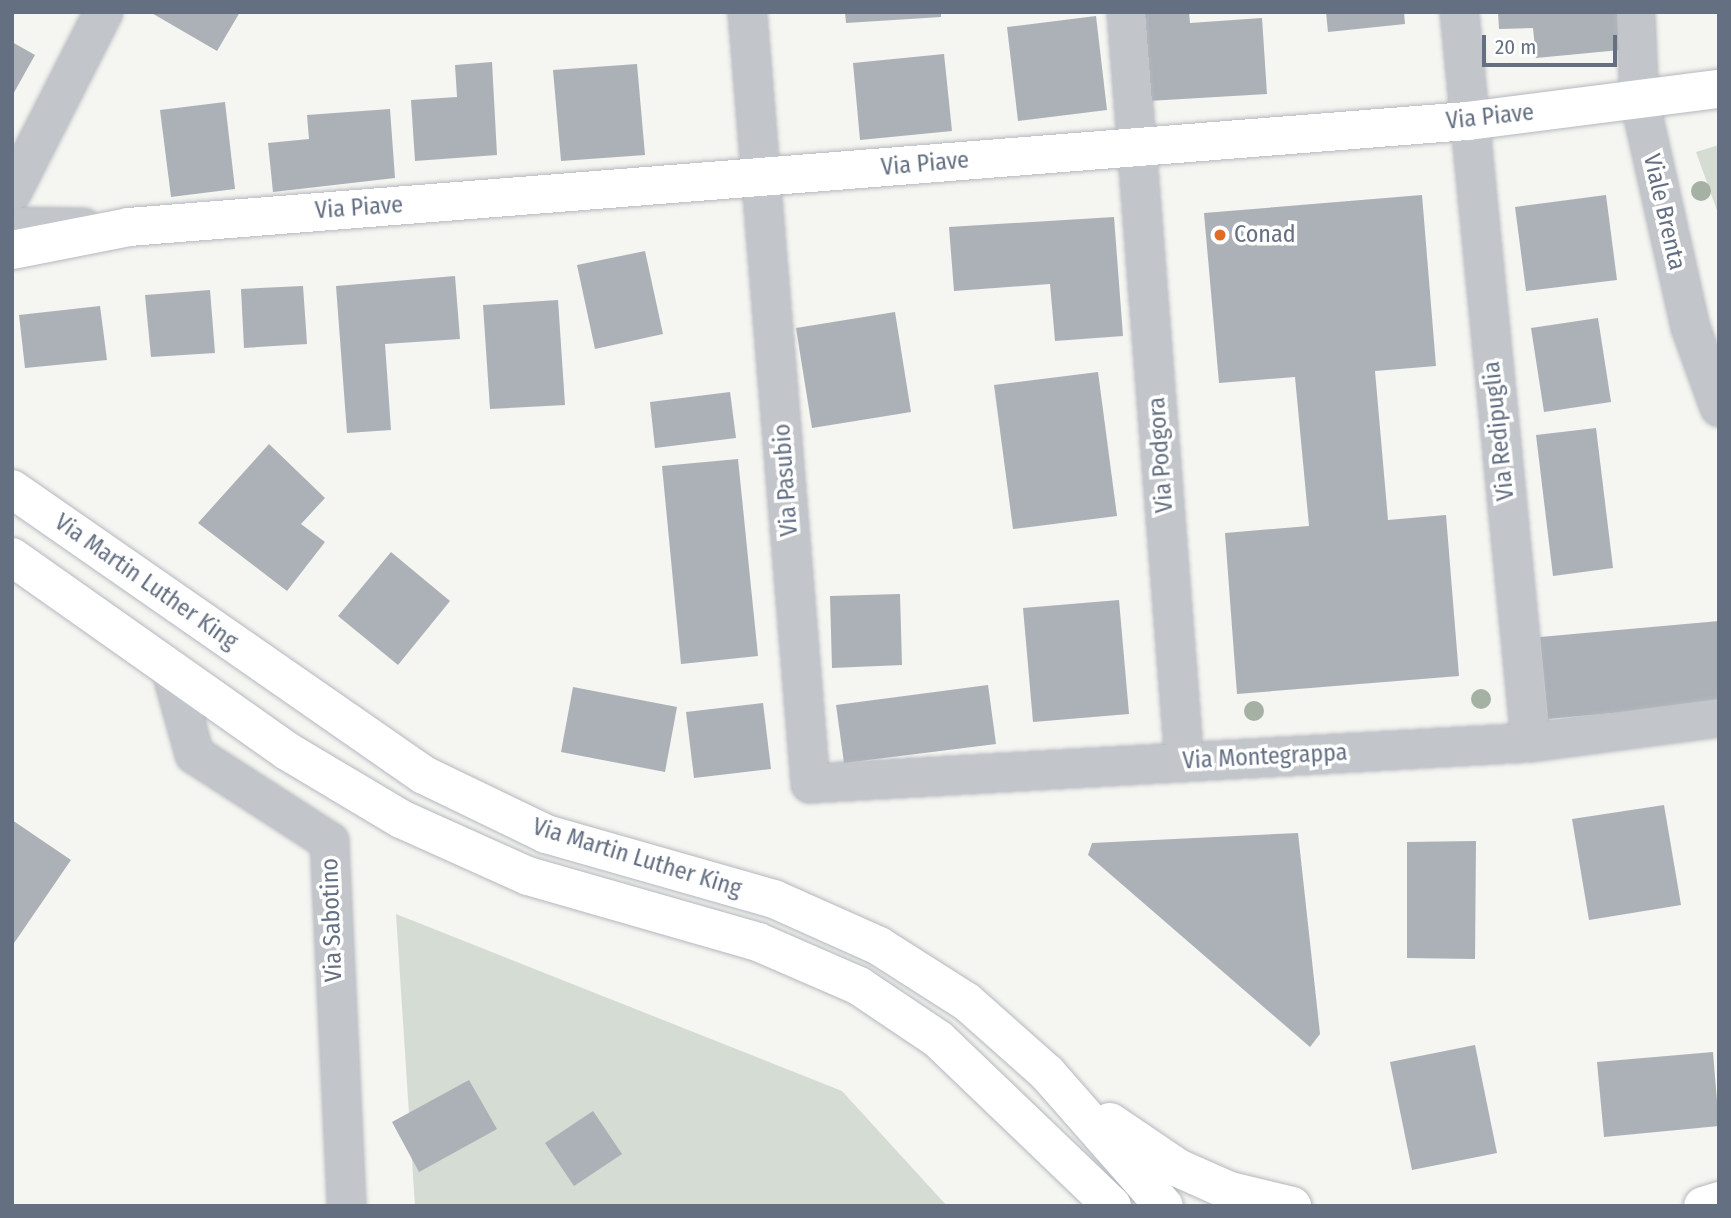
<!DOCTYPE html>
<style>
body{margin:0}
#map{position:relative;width:1731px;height:1218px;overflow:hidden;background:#f5f5f1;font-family:"Fira Sans Condensed",sans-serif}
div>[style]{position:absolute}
.green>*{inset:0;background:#d5dcd3}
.building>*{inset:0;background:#abb1b7}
.roads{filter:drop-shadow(0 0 2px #b4b8be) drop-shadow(0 0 2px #b4b8be)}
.street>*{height:37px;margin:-18.5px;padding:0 18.5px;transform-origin:18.5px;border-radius:18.5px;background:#c2c5c9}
.secondary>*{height:38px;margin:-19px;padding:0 19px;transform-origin:19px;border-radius:19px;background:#fff}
.primary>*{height:38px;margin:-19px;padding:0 19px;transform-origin:19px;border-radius:19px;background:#fff}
.trees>*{width:20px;height:20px;margin:-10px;border-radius:50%;background:#a5b1a3}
.dots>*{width:19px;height:19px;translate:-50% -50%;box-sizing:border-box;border:4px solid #fff;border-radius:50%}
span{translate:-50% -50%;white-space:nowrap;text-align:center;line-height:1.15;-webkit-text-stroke:7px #fff;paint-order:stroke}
.street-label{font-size:24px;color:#647082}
.poi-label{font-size:24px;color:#647082}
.left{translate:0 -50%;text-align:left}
.frame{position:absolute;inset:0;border:14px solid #647082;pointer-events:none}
.scale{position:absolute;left:1482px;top:35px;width:135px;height:32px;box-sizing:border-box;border:4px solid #647082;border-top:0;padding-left:9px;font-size:21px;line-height:24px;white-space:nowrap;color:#647082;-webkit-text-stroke:5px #fff;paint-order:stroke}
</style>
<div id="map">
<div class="green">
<div style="clip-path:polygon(1719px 145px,1719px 216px,1696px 152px)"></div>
<div style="clip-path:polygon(396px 914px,842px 1091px,947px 1206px,415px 1206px)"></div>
</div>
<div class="building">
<div style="clip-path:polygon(150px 12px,240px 12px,217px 51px)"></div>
<div style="clip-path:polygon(845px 12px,941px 12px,941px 17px,846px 23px)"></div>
<div style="clip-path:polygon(1143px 12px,1189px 12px,1190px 23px,1262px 18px,1267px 94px,1148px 101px)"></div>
<div style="clip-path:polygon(1326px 12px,1404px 12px,1405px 24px,1328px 32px)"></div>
<div style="clip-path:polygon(1498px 12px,1617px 12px,1620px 50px,1536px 58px,1533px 28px,1499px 29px)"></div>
<div style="clip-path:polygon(1096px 16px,1107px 110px,1018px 121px,1007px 27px)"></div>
<div style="clip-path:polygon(12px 42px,35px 55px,12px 96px)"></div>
<div style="clip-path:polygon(944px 54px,952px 131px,860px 140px,853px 63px)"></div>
<div style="clip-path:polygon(492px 62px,497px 155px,415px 161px,411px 100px,457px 97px,455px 65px)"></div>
<div style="clip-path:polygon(637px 64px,645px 155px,561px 161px,553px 70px)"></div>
<div style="clip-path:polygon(225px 102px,235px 189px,171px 197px,160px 110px)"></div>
<div style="clip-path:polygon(390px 109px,395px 178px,273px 192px,268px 143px,309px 139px,307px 115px)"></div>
<div style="clip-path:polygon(1422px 195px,1436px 366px,1375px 371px,1388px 520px,1446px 515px,1459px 676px,1237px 694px,1225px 533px,1309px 526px,1295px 377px,1219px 383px,1204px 213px)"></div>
<div style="clip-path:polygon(1606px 195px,1617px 280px,1526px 291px,1515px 207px)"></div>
<div style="clip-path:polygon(1114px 217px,1123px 336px,1055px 341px,1050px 284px,954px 291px,949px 227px)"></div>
<div style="clip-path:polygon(645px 251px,663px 334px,595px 349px,577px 265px)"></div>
<div style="clip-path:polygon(455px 276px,460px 339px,385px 344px,391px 430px,347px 433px,336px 286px)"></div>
<div style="clip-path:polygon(303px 286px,307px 344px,244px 348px,241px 289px)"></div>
<div style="clip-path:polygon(210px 290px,215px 353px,151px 357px,145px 295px)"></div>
<div style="clip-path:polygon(558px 300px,565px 405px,490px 409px,483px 305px)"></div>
<div style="clip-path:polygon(100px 306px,107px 360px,25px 368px,19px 315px)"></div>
<div style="clip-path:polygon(895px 312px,911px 412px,812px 428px,796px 328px)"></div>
<div style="clip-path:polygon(1598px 318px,1611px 402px,1544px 412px,1531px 328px)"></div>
<div style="clip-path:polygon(1098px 372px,1117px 516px,1013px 529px,994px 385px)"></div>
<div style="clip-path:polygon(730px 392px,736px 438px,655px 448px,650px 402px)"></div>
<div style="clip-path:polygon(1596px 428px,1613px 568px,1553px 576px,1536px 435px)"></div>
<div style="clip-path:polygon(269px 444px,325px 498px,301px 524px,325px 542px,287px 591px,198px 523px)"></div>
<div style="clip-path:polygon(738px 459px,758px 656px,681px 664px,662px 466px)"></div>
<div style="clip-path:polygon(391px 552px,450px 601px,398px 665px,338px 616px)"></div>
<div style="clip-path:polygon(900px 594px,902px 665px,832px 668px,830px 596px)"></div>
<div style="clip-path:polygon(1119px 600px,1129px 714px,1033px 722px,1023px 608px)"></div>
<div style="clip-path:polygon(1719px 621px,1719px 703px,1548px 719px,1540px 637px)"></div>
<div style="clip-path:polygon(988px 685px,996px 744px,844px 763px,836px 705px)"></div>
<div style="clip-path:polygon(573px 687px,677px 707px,665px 772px,561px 752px)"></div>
<div style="clip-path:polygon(763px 703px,771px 769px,694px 778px,686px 712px)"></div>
<div style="clip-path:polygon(1664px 805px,1681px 905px,1589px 920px,1572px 819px)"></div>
<div style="clip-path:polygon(12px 820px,71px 860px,12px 946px)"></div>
<div style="clip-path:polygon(1298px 833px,1320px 1034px,1310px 1047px,1088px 855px,1092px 843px)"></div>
<div style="clip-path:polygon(1476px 841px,1475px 959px,1407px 958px,1407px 842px)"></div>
<div style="clip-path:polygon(1475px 1045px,1497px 1153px,1412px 1170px,1390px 1062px)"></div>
<div style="clip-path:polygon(1713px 1052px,1719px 1126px,1604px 1137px,1597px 1062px)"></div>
<div style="clip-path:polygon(469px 1080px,497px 1129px,419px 1172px,392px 1122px)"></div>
<div style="clip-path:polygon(593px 1111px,622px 1154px,574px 1186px,545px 1143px)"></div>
</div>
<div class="roads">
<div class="street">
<div style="left:747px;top:12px;width:774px;rotate:85.33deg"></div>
<div style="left:810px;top:783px;width:721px;rotate:-3.26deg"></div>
<div style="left:1530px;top:742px;width:191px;rotate:-7.5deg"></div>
<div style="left:1126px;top:12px;width:752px;rotate:85.58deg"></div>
<div style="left:1459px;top:12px;width:733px;rotate:84.44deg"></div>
<div style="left:1635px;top:12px;width:87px;rotate:87.4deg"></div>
<div style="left:1639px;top:99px;width:234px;rotate:77.4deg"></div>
<div style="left:1690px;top:327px;width:85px;rotate:70.1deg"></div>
<div style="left:12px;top:191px;width:201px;rotate:-63.1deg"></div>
<div style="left:12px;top:226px;width:71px;rotate:0.8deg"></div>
<div style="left:170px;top:668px;width:89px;rotate:74.4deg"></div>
<div style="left:194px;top:754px;width:161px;rotate:32.8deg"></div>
<div style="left:329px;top:841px;width:365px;rotate:87.3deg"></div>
</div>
<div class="secondary">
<div style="left:12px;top:250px;width:119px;rotate:-11.1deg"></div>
<div style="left:129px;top:227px;width:1343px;rotate:-4.53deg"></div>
<div style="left:1468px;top:121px;width:253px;rotate:-7.3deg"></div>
</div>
<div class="primary">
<div style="left:12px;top:489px;width:502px;rotate:34.77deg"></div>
<div style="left:424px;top:775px;width:136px;rotate:25.8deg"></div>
<div style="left:546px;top:834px;width:237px;rotate:15.9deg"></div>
<div style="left:774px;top:899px;width:115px;rotate:24.1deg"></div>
<div style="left:879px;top:946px;width:104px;rotate:32.5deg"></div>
<div style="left:967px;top:1002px;width:107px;rotate:41.6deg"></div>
<div style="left:1047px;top:1073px;width:177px;rotate:48.7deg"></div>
<div style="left:12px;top:557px;width:337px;rotate:35.2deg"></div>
<div style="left:287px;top:751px;width:133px;rotate:30.8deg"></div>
<div style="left:401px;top:819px;width:139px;rotate:24.2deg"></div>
<div style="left:528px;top:876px;width:239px;rotate:16deg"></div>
<div style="left:758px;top:942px;width:110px;rotate:23.5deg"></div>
<div style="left:859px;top:986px;width:95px;rotate:33.9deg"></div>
<div style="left:938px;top:1039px;width:241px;rotate:43.8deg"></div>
<div style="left:1110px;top:1122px;width:82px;rotate:34.1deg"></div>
<div style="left:1178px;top:1168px;width:57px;rotate:23.9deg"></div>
<div style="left:1230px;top:1191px;width:64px;rotate:13.6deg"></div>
<div style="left:1703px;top:1206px;width:17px;rotate:-17deg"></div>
</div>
</div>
<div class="trees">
<div style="left:1701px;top:191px"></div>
<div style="left:1481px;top:699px"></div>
<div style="left:1254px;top:711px"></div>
</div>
<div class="dots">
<div style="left:1220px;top:235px;background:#e06d26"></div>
</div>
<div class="street-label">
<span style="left:1490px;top:117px;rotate:-6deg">Via Piave</span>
<span style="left:925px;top:164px;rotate:-5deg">Via Piave</span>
<span style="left:359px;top:208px;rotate:-4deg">Via Piave</span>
<span style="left:1664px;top:212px;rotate:77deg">Viale Brenta</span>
<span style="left:1499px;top:431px;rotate:-96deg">Via Redipuglia</span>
<span style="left:1161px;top:455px;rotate:-94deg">Via Podgora</span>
<span style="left:786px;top:480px;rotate:-94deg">Via Pasubio</span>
<span style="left:146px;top:582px;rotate:35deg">Via Martin Luther King</span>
<span style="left:1265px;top:757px;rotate:-3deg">Via Montegrappa</span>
<span style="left:637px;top:858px;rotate:17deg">Via Martin Luther King</span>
<span style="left:332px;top:920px;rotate:-92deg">Via Sabotino</span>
</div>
<div class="poi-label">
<span class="left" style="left:1234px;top:235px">Conad</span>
</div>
<div class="frame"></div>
<div class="scale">20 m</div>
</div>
